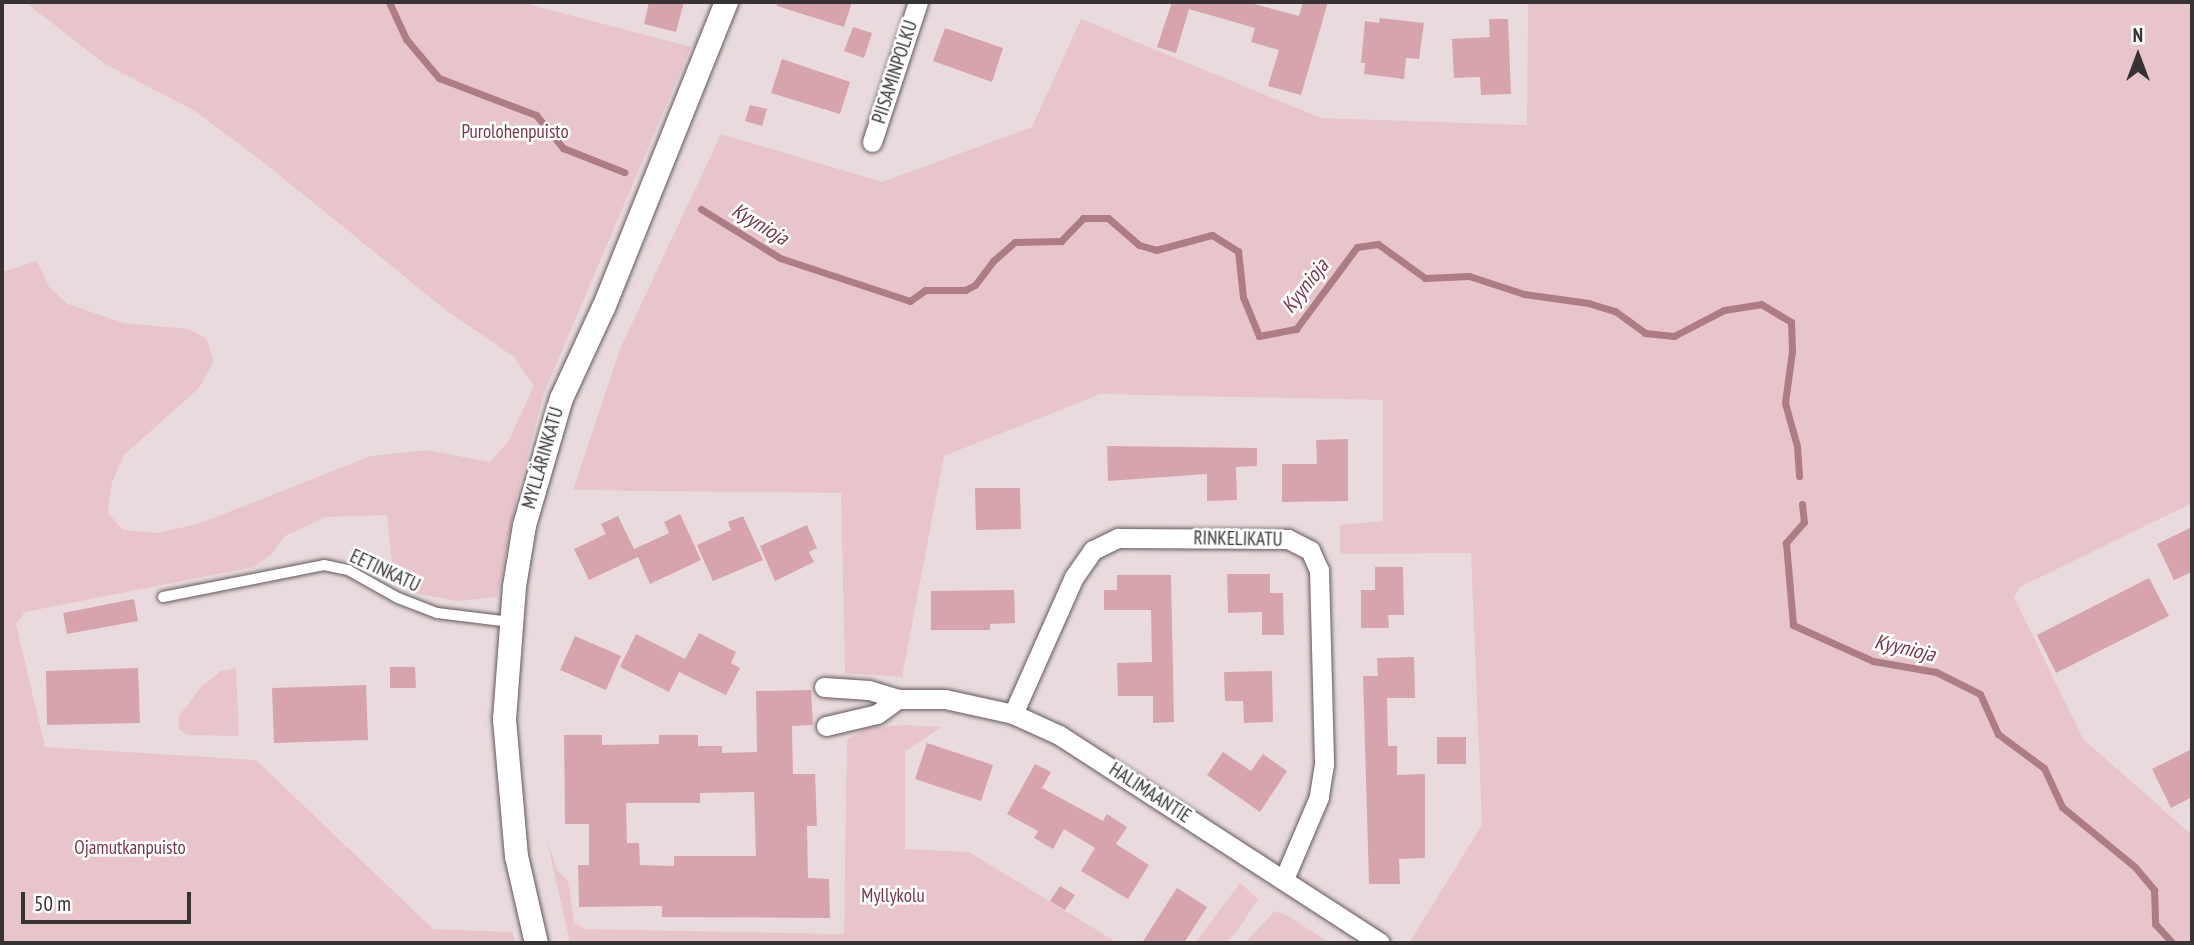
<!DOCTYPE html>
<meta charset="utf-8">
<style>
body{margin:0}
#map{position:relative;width:2194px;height:945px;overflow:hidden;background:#e9dbdd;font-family:"PT Sans Narrow",sans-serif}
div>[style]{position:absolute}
.green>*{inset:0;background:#e8c5cb}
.stream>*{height:7px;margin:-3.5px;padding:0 3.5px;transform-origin:3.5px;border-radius:3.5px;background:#ad7c85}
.building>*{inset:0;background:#d7a4ae}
.roads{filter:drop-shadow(0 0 2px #64595b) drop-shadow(0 0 2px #64595b)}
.service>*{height:10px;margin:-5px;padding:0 5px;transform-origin:5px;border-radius:5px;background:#fff}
.minor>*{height:19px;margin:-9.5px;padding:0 9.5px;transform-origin:9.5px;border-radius:9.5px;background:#fff}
.tertiary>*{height:23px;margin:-11.5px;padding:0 11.5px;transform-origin:11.5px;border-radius:11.5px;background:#fff}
span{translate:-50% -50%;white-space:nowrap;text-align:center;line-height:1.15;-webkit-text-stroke:5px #fff;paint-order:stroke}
.street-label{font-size:19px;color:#373233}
.park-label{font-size:19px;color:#783747}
.water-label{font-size:21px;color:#793849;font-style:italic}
.frame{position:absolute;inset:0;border:4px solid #373233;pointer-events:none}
.north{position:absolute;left:2103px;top:21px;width:70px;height:70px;-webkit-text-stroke:5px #fff;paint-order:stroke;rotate:0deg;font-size:19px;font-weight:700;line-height:28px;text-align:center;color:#373233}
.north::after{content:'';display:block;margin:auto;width:24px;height:32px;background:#373233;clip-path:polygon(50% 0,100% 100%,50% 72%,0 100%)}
.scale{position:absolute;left:21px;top:892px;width:170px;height:32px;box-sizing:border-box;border:4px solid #373233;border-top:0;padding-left:9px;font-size:21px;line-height:24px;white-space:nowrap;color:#373233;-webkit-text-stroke:5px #fff;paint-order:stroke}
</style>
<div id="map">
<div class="green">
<div style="clip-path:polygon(25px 2px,520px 2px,691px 47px,544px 393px,517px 495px,497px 597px,458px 601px,419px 594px,394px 581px,387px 515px,326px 517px,285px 536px,271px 555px,253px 567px,25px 612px,16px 624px,45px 747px,256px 760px,433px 929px,512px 932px,516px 943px,2px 943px,2px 272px,37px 261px,49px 287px,68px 304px,124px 323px,189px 329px,206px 338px,214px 361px,199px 388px,124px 455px,112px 482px,108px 513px,123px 530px,156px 533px,198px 524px,371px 456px,426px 450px,490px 462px,508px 442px,534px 386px,514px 357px,447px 311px,262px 161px,195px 111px,105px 64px)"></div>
<div style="clip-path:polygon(1528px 2px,2192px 2px,2192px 503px,2020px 587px,2014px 597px,2083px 739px,2192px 835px,2192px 943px,1409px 943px,1482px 825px,1471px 553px,1340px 554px,1340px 525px,1383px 521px,1383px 400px,1100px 394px,944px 456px,902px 677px,845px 673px,841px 493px,573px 490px,620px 349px,721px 134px,882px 182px,1032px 127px,1081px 19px,1321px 118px,1527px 125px)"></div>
<div style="clip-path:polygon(236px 668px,239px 736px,187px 735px,179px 729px,178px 717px,202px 686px,221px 671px)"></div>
<div style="clip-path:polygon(905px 725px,941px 727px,905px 752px,905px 849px,969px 852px,1118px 943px,570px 943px,547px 840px,557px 870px,568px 881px,574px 923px,585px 929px,844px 934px,847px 740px,867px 728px)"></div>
<div style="clip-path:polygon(1240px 883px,1258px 899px,1237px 931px,1226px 943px,1195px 943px)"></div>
<div style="clip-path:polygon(1275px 911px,1285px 914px,1330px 943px,1245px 943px)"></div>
</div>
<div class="stream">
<div style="left:389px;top:2px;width:41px;rotate:65.3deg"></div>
<div style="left:406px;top:39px;width:51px;rotate:49.8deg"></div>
<div style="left:439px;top:78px;width:104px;rotate:20.9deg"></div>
<div style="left:536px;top:115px;width:43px;rotate:50.7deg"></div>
<div style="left:563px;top:148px;width:66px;rotate:21.5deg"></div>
<div style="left:701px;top:209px;width:93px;rotate:31.8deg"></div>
<div style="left:780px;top:258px;width:137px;rotate:18.3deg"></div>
<div style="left:910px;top:301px;width:19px;rotate:-36deg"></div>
<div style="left:925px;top:290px;width:40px"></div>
<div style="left:965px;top:290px;width:11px;rotate:-27deg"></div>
<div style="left:975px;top:285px;width:30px;rotate:-53deg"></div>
<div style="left:993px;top:261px;width:29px;rotate:-41deg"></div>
<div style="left:1015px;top:242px;width:46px;rotate:-1.2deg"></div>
<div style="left:1061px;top:241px;width:32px;rotate:-46deg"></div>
<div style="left:1083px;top:218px;width:25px"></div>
<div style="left:1108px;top:218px;width:41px;rotate:41.1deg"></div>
<div style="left:1139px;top:245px;width:18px;rotate:16deg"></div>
<div style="left:1156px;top:250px;width:58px;rotate:-15deg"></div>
<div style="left:1212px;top:235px;width:31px;rotate:32deg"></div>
<div style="left:1238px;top:251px;width:46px;rotate:83.8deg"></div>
<div style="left:1243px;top:297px;width:42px;rotate:67.7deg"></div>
<div style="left:1259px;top:336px;width:38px;rotate:-11deg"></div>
<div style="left:1296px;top:329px;width:102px;rotate:-53.4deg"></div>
<div style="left:1357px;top:247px;width:21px;rotate:-8deg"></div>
<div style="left:1378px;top:244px;width:58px;rotate:35.9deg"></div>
<div style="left:1425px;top:278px;width:44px;rotate:-2.6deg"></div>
<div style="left:1469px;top:276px;width:58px;rotate:18.1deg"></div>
<div style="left:1524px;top:294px;width:65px;rotate:8deg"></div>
<div style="left:1588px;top:303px;width:28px;rotate:17deg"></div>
<div style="left:1615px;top:311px;width:37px;rotate:36deg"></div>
<div style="left:1645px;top:333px;width:29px;rotate:6deg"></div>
<div style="left:1674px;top:336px;width:56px;rotate:-27.5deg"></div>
<div style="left:1724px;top:310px;width:37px;rotate:-9deg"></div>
<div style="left:1761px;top:304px;width:35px;rotate:31deg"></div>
<div style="left:1791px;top:322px;width:29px;rotate:88deg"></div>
<div style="left:1792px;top:351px;width:52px;rotate:97.7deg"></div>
<div style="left:1785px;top:403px;width:45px;rotate:74.4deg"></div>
<div style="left:1797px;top:446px;width:30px;rotate:86deg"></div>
<div style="left:1802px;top:504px;width:18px;rotate:84deg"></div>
<div style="left:1804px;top:522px;width:28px;rotate:131deg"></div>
<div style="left:1786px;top:543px;width:82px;rotate:85.1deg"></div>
<div style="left:1793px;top:625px;width:88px;rotate:24.2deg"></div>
<div style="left:1873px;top:661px;width:64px;rotate:9.9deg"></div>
<div style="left:1936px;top:672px;width:49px;rotate:26.6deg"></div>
<div style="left:1980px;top:694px;width:44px;rotate:65.8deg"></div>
<div style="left:1998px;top:734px;width:57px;rotate:36.5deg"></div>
<div style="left:2044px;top:768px;width:43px;rotate:65.2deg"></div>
<div style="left:2062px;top:807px;width:94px;rotate:39.4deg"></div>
<div style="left:2135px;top:867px;width:30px;rotate:50deg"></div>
<div style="left:2154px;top:890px;width:34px;rotate:88deg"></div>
<div style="left:2155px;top:924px;width:26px;rotate:47deg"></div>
</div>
<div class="building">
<div style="clip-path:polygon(649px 2px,684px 2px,676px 32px,644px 24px)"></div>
<div style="clip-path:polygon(777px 2px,852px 2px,844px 27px,777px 6px)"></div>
<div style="clip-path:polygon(1172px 2px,1246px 2px,1299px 16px,1303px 2px,1328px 2px,1301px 95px,1268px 86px,1279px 50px,1251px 42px,1255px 28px,1189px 9px,1176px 53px,1157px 47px)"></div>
<div style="clip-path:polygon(1380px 18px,1424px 23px,1419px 59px,1406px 58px,1404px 79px,1364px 74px,1365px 63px,1361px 63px,1365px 21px,1379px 23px)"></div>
<div style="clip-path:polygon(1489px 19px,1508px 19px,1511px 94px,1481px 95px,1480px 77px,1454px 78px,1452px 39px,1490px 37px)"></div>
<div style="clip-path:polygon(853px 27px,872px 33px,864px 58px,844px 51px)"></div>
<div style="clip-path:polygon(945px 28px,1003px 48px,992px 82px,933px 61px)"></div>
<div style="clip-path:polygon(782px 59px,850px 82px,840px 114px,771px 93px)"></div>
<div style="clip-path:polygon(750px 105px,767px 109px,762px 126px,745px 121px)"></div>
<div style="clip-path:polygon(1348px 439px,1348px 501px,1282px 502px,1282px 464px,1317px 464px,1316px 440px)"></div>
<div style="clip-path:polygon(1107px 446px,1257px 448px,1257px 466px,1236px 467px,1237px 500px,1207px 501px,1207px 474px,1108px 481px)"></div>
<div style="clip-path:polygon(975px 488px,1020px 488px,1021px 529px,976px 530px)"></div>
<div style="clip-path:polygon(680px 514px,701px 560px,650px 584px,638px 557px,589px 580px,574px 549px,606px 534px,601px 524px,618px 516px,634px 549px,669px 533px,664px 522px)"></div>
<div style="clip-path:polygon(743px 516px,763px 560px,713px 581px,697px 545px,731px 530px,728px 522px)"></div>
<div style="clip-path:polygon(807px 525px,817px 548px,809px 552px,814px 562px,775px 581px,760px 546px)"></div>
<div style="clip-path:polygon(2192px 527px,2192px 572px,2174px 580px,2157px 544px)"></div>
<div style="clip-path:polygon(1375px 567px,1403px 567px,1404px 615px,1388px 615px,1389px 628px,1361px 628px,1361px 590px,1375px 590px)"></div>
<div style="clip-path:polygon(1227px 574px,1270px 574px,1270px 593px,1283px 593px,1284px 635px,1262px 635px,1262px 612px,1228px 613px)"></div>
<div style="clip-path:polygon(1117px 575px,1171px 575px,1174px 722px,1153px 723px,1153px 696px,1118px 696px,1117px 663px,1152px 662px,1151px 610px,1104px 610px,1104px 590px,1117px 590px)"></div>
<div style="clip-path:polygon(2149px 578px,2169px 616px,2056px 673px,2037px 635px)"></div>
<div style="clip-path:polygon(1014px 590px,1015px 623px,990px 624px,990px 630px,931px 630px,931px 591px)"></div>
<div style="clip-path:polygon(134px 599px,138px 621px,67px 634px,63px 613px)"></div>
<div style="clip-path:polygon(699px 633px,736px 652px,731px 663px,740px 668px,726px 695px,679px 672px,669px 692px,620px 667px,636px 634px,685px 659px)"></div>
<div style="clip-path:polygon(575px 636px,621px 656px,606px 690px,560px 670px)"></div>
<div style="clip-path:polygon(1414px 657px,1415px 698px,1387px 698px,1388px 746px,1397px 746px,1397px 775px,1425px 774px,1425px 858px,1399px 859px,1400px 884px,1369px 884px,1363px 676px,1378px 676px,1377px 658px)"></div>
<div style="clip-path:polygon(390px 667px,415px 667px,416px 688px,390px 688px)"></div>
<div style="clip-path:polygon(138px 668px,140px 723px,47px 725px,46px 671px)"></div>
<div style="clip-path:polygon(1272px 671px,1273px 722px,1244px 723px,1243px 701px,1225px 701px,1224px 672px)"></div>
<div style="clip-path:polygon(366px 685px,368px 740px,274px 743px,272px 688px)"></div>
<div style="clip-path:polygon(evenodd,811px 690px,813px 725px,792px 726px,793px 774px,815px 774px,817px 826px,807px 826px,808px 878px,829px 879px,830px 918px,662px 917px,662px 906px,579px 907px,578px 865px,589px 865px,589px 824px,565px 824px,564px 735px,602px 735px,602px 745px,659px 744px,659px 735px,698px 735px,698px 746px,722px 746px,722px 753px,757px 752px,756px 691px,811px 690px,754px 792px,756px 856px,674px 856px,674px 866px,640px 865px,639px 843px,627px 843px,626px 803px,700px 803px,700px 793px,754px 792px)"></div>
<div style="clip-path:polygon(1437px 737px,1466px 737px,1466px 764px,1437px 764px)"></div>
<div style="clip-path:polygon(927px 743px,993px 765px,981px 801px,915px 779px)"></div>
<div style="clip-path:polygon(2192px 749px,2192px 797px,2171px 808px,2152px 769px)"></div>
<div style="clip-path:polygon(1223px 752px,1251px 771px,1263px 754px,1287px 771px,1260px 812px,1207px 775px)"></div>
<div style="clip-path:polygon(1035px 764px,1051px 772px,1042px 788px,1103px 821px,1107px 814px,1127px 827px,1116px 844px,1149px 865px,1128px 899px,1081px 871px,1095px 848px,1064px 829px,1053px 849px,1034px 838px,1038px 831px,1007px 814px)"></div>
<div style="clip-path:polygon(1060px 886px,1075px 895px,1065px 910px,1050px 901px)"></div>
<div style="clip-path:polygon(1177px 888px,1207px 907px,1184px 943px,1142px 943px)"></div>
</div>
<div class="roads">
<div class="service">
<div style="left:163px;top:597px;width:164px;rotate:-11.2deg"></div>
<div style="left:324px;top:565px;width:25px;rotate:12deg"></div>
<div style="left:348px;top:570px;width:57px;rotate:29.2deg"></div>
<div style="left:398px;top:598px;width:42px;rotate:21deg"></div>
<div style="left:437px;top:613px;width:74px;rotate:7deg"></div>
</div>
<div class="minor">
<div style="left:872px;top:142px;width:147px;rotate:-71.8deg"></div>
<div style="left:824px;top:687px;width:45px;rotate:3.8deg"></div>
<div style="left:869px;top:690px;width:30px;rotate:17deg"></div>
<div style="left:898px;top:699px;width:47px"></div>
<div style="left:945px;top:699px;width:70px;rotate:12.4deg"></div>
<div style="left:1013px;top:714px;width:51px;rotate:24.5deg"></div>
<div style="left:1059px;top:735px;width:382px;rotate:32.9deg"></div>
<div style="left:1013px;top:714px;width:150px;rotate:-66deg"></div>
<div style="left:1074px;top:577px;width:33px;rotate:-55deg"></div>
<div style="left:1093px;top:550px;width:28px;rotate:-26deg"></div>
<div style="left:1118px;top:538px;width:170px;rotate:0.3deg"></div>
<div style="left:1288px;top:539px;width:25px;rotate:27deg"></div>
<div style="left:1310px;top:550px;width:22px;rotate:66deg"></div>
<div style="left:1319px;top:570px;width:194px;rotate:88.5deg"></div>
<div style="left:1324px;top:764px;width:33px;rotate:99deg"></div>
<div style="left:1319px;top:797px;width:89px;rotate:113.1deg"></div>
<div style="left:826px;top:726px;width:52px;rotate:-13.2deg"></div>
<div style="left:877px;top:714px;width:26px;rotate:-36deg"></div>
</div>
<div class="tertiary">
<div style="left:536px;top:943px;width:89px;rotate:-102.9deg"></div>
<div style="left:516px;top:856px;width:138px;rotate:-95deg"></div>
<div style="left:504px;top:719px;width:133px;rotate:-85.7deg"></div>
<div style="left:514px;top:586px;width:62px;rotate:-80.7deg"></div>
<div style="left:524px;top:525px;width:132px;rotate:-73.8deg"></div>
<div style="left:561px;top:398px;width:102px;rotate:-65.2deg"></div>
<div style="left:604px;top:305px;width:327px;rotate:-68.1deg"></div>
</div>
</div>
<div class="street-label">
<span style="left:895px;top:72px;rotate:-72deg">PIISAMINPOLKU</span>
<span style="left:543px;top:458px;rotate:-74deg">MYLLÄRINKATU</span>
<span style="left:1238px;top:539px;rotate:1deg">RINKELIKATU</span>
<span style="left:385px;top:571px;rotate:25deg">EETINKATU</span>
<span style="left:1150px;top:793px;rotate:33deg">HALIMAANTIE</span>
</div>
<div class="park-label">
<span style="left:515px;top:132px">Purolohenpuisto</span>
<span style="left:130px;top:848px">Ojamutkanpuisto</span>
<span style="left:893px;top:896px">Myllykolu</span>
</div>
<div class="water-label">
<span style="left:760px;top:224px;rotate:31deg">Kyynioja</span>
<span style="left:1305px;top:286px;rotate:-52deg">Kyynioja</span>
<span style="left:1905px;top:648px;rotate:13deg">Kyynioja</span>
</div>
<div class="frame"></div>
<div class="north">N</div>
<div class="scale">50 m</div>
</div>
